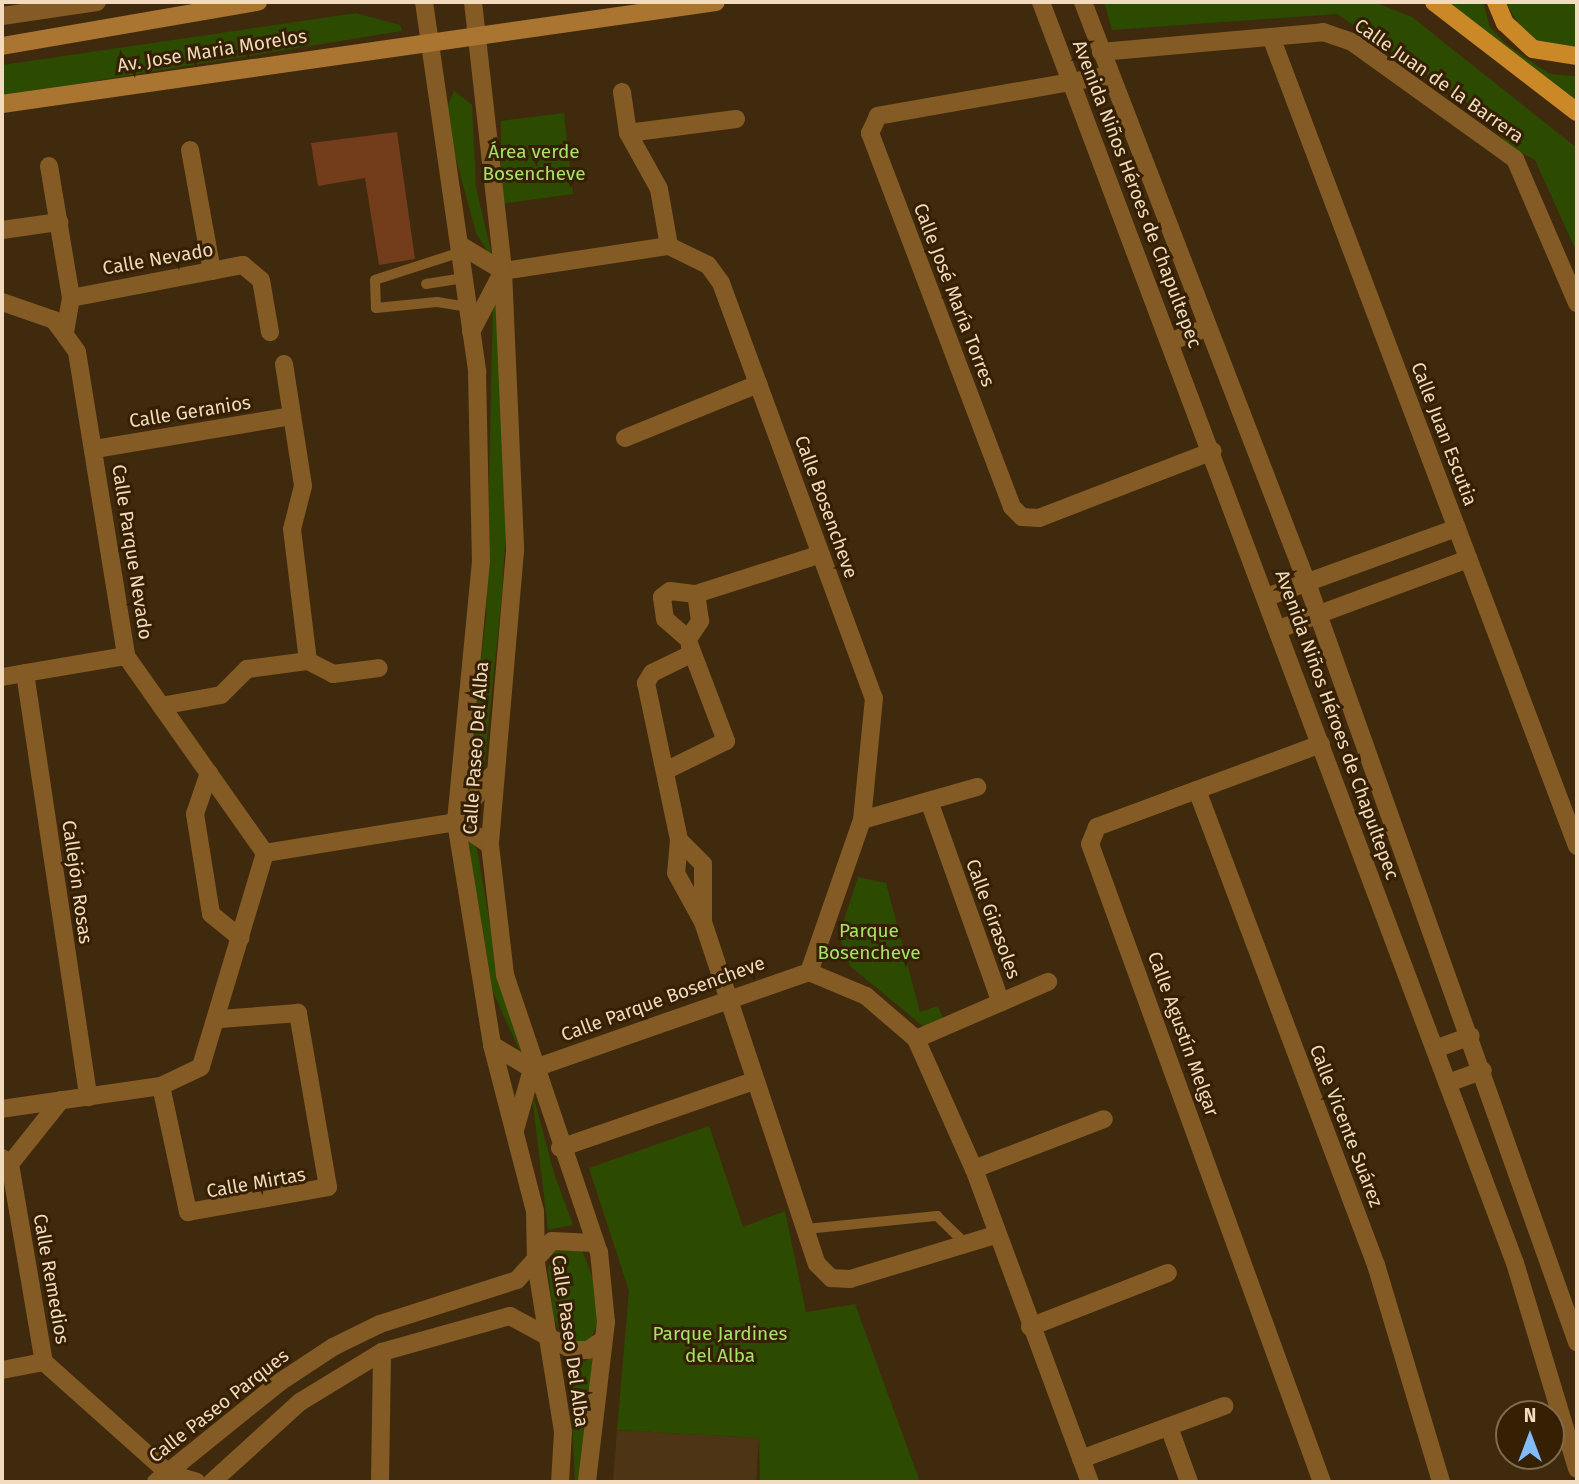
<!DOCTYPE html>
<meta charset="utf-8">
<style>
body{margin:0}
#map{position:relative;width:1579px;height:1484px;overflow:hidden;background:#402a0d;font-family:"Fira Sans",sans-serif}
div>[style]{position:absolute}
.built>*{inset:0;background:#4d3414}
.green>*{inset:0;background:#2c4a00}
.building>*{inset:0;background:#733d1b}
.service>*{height:10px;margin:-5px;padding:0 5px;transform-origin:5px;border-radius:5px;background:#845b24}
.minor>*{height:18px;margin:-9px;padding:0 9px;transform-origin:9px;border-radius:9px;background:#845b24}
.tertiary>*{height:18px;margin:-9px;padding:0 9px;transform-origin:9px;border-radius:9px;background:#845b24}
.secondary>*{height:18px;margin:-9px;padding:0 9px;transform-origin:9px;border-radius:9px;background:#a97530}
.primary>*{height:18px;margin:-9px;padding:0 9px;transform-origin:9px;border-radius:9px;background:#cb8827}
span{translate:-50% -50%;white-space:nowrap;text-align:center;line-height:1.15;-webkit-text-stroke:6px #352003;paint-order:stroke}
.street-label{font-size:19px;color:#f2dabf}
.park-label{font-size:19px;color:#a7e368}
.frame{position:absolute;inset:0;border:4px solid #f2dabf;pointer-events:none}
.north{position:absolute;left:1495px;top:1400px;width:70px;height:70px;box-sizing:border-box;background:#352003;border:2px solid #816a4e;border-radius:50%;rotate:0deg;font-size:19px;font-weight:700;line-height:28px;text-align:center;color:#f2dabf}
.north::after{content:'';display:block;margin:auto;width:24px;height:32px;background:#82bcfa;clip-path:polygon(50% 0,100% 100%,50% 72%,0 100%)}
</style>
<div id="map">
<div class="built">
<div style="clip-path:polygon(617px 1430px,759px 1438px,756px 1482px,613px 1482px)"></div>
</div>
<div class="green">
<div style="clip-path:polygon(1104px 2px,1374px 2px,1412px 17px,1577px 148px,1577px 253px,1535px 160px,1510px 147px,1477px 109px,1337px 14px,1112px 30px)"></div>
<div style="clip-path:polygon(1441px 2px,1483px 2px,1490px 27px,1507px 45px,1550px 74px,1577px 76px,1577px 104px)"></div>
<div style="clip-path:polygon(1505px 2px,1577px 2px,1577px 48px,1541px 44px,1525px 34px)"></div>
<div style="clip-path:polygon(356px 13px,400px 25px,402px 31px,2px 96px,2px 65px)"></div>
<div style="clip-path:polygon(454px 91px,472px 105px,476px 187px,493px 260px,476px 233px,450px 137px,446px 110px)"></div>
<div style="clip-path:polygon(564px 113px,573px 194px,501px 204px,501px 121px)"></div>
<div style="clip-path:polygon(493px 297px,500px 306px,507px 515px,502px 594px,484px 769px,462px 801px,486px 618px)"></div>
<div style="clip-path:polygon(468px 838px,477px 849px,496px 959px,523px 1058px,487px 979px)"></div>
<div style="clip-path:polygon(858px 877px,886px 883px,920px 1012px,938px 1006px,944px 1020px,924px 1027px,850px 966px,839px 935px)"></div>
<div style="clip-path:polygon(531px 1087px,554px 1173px,573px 1225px,548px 1230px)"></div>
<div style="clip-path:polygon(709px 1126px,743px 1227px,785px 1211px,806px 1312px,855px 1304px,920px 1482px,760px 1480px,759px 1438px,617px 1430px,629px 1291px,589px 1168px)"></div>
<div style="clip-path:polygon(580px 1245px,595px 1284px,598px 1323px,589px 1343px,577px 1345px,562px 1336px,553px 1316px,548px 1269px,555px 1247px)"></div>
<div style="clip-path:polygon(594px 1356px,582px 1482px,575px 1482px,569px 1358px,584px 1362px)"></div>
</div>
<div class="building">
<div style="clip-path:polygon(397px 132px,415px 259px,379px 265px,365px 178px,318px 186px,311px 143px)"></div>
</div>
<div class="service">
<div style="left:461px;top:252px;width:90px;rotate:162deg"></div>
<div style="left:375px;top:280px;width:28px;rotate:88deg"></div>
<div style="left:376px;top:308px;width:61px;rotate:-5.6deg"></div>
<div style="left:437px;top:302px;width:31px;rotate:9deg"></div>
<div style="left:426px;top:284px;width:38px;rotate:-9deg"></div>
<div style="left:806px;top:1229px;width:132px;rotate:-5.7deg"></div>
<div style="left:937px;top:1216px;width:40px;rotate:44deg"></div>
</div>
<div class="minor">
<div style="left:1041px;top:2px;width:1347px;rotate:69.4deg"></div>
<div style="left:1515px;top:1263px;width:215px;rotate:73.2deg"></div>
<div style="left:1083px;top:2px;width:623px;rotate:68.92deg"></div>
<div style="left:1307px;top:583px;width:806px;rotate:70.42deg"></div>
<div style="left:2px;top:16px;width:96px;rotate:-8.4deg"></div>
<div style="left:1271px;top:37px;width:865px;rotate:69.28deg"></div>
<div style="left:1101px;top:52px;width:223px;rotate:-5.1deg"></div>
<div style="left:1323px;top:32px;width:31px;rotate:19deg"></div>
<div style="left:1352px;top:42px;width:201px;rotate:35.7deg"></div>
<div style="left:1515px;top:159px;width:157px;rotate:66.7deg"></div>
<div style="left:1110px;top:75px;width:236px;rotate:170deg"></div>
<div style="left:878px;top:116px;width:19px;rotate:115deg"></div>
<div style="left:870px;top:133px;width:400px;rotate:69.2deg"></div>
<div style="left:1012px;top:507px;width:14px;rotate:45deg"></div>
<div style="left:1022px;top:517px;width:17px;rotate:3deg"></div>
<div style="left:1039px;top:518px;width:186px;rotate:-21.1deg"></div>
<div style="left:622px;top:92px;width:41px;rotate:81.7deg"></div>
<div style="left:628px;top:133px;width:64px;rotate:61deg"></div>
<div style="left:659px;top:189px;width:58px;rotate:80deg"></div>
<div style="left:628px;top:133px;width:109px;rotate:-7.4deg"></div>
<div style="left:190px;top:150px;width:123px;rotate:79.7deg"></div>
<div style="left:49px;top:166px;width:134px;rotate:80.5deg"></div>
<div style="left:71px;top:298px;width:36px;rotate:100deg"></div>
<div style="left:2px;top:230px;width:58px;rotate:-8deg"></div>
<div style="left:460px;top:245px;width:50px;rotate:31.2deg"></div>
<div style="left:503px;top:271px;width:168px;rotate:-8.6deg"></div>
<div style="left:669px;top:246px;width:43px;rotate:26deg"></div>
<div style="left:708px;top:265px;width:22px;rotate:54deg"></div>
<div style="left:721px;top:283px;width:442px;rotate:69.8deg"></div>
<div style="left:874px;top:698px;width:123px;rotate:95.6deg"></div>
<div style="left:862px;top:820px;width:161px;rotate:109.2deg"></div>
<div style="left:71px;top:298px;width:175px;rotate:-10.9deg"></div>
<div style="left:243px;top:265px;width:23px;rotate:40deg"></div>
<div style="left:261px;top:280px;width:53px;rotate:80.2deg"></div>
<div style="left:2px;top:302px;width:55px;rotate:19.1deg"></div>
<div style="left:54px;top:320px;width:39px;rotate:54deg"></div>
<div style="left:77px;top:352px;width:308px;rotate:80.8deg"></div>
<div style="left:126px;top:656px;width:241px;rotate:54.8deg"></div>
<div style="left:265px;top:853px;width:223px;rotate:106.7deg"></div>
<div style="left:201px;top:1067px;width:44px;rotate:154.6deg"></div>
<div style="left:161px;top:1086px;width:161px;rotate:171.8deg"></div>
<div style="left:471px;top:332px;width:69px;rotate:-62.3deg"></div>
<div style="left:1172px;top:341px;width:36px;rotate:-21deg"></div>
<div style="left:284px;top:364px;width:123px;rotate:81.1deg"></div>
<div style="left:303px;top:486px;width:44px;rotate:104.3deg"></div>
<div style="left:292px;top:529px;width:133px;rotate:83.1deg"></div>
<div style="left:625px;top:438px;width:144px;rotate:-22.1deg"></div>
<div style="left:95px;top:449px;width:200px;rotate:-9.5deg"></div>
<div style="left:1267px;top:597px;width:202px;rotate:-20deg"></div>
<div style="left:1279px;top:629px;width:202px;rotate:-20.3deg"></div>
<div style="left:688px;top:639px;width:30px;rotate:-139deg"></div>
<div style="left:665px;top:619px;width:22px;rotate:-98deg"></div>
<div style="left:662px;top:597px;width:10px;rotate:-37deg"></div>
<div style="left:670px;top:591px;width:26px;rotate:7deg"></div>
<div style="left:696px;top:594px;width:131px;rotate:-17.7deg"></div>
<div style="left:688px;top:639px;width:22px;rotate:-56deg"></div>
<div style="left:700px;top:621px;width:27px;rotate:-98deg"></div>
<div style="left:691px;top:654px;width:43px;rotate:154deg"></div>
<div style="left:652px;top:673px;width:12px;rotate:121deg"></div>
<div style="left:646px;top:683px;width:160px;rotate:78.1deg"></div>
<div style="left:679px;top:840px;width:33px;rotate:95deg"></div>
<div style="left:676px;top:873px;width:56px;rotate:61.1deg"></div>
<div style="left:703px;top:922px;width:360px;rotate:71.6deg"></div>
<div style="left:817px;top:1264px;width:20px;rotate:45deg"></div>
<div style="left:831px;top:1278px;width:19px;rotate:3deg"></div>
<div style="left:850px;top:1279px;width:152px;rotate:-16.9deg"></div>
<div style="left:25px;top:673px;width:429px;rotate:81.5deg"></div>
<div style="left:2px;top:677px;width:126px;rotate:-9.6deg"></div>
<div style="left:161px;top:706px;width:61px;rotate:-10.4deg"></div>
<div style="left:221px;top:695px;width:37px;rotate:-45deg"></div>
<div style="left:247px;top:669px;width:62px;rotate:-7.5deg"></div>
<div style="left:308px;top:661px;width:28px;rotate:27deg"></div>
<div style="left:333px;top:674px;width:46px;rotate:-7.4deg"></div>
<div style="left:1321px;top:744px;width:239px;rotate:159.7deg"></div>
<div style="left:1097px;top:827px;width:18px;rotate:112deg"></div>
<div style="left:1090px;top:844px;width:679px;rotate:70.02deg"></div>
<div style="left:665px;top:771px;width:68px;rotate:-26.2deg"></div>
<div style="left:726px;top:741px;width:102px;rotate:-110.8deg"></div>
<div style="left:209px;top:773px;width:43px;rotate:108.9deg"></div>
<div style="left:195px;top:814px;width:101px;rotate:80.9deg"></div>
<div style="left:211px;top:914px;width:38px;rotate:39deg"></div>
<div style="left:1197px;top:790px;width:508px;rotate:69.35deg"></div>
<div style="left:1376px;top:1265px;width:227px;rotate:73.3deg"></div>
<div style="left:929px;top:801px;width:214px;rotate:70.4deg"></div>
<div style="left:862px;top:820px;width:120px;rotate:-16deg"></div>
<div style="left:456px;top:822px;width:41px;rotate:34.1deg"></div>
<div style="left:679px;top:840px;width:34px;rotate:45deg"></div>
<div style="left:703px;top:864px;width:58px;rotate:90deg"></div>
<div style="left:265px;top:853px;width:193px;rotate:-9.2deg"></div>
<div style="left:456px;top:822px;width:59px;rotate:-52.5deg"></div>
<div style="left:916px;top:1039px;width:144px;rotate:-23.4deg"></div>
<div style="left:492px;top:1045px;width:47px;rotate:31deg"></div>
<div style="left:1435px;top:1049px;width:38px;rotate:-20deg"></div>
<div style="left:532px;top:1069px;width:293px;rotate:-19.3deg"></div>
<div style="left:809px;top:972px;width:62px;rotate:22.8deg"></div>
<div style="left:866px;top:996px;width:66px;rotate:40.7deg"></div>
<div style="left:916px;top:1039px;width:142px;rotate:66deg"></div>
<div style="left:974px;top:1169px;width:334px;rotate:69.7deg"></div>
<div style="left:1448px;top:1083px;width:37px;rotate:-20deg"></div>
<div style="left:161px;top:1086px;width:129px;rotate:77.9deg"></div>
<div style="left:188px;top:1212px;width:142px;rotate:-10.1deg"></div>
<div style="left:328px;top:1187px;width:177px;rotate:-99.8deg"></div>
<div style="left:298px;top:1013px;width:78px;rotate:175.6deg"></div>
<div style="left:515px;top:1130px;width:63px;rotate:-74.4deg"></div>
<div style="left:560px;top:1148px;width:205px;rotate:-19.1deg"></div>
<div style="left:2px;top:1158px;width:10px;rotate:37deg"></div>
<div style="left:10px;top:1164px;width:201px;rotate:80.3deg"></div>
<div style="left:44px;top:1362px;width:166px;rotate:41.8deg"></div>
<div style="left:168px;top:1473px;width:30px;rotate:17deg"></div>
<div style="left:10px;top:1164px;width:82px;rotate:-51.4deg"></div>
<div style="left:974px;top:1169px;width:139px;rotate:-21deg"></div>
<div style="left:1030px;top:1327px;width:148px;rotate:-21.4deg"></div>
<div style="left:2px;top:1370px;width:43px;rotate:-10.8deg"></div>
<div style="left:1169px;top:1427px;width:59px;rotate:70deg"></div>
<div style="left:1081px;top:1459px;width:153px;rotate:-20.3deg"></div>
<div style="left:380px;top:1482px;width:130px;rotate:-89.1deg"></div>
</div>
<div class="tertiary">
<div style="left:424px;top:2px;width:374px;rotate:81.8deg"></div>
<div style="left:477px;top:372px;width:189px;rotate:88.8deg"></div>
<div style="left:481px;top:561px;width:262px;rotate:95.5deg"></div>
<div style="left:456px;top:822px;width:226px;rotate:80.8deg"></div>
<div style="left:492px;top:1045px;width:171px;rotate:75.5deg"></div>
<div style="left:535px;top:1211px;width:52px;rotate:88.9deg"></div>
<div style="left:536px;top:1263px;width:171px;rotate:80.9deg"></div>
<div style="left:563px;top:1432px;width:50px;rotate:93.4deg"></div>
<div style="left:473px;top:2px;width:271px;rotate:83.6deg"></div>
<div style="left:503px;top:271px;width:280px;rotate:87.5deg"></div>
<div style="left:515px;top:551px;width:295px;rotate:94.9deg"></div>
<div style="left:490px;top:845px;width:131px;rotate:83.4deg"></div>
<div style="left:505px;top:975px;width:293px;rotate:71.3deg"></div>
<div style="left:599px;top:1252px;width:70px;rotate:84.3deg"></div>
<div style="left:606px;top:1322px;width:161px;rotate:96.8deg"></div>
<div style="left:156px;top:1482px;width:159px;rotate:-38.9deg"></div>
<div style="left:280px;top:1382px;width:64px;rotate:-33.4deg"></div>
<div style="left:333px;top:1347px;width:52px;rotate:-26.1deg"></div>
<div style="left:380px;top:1324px;width:144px;rotate:-17.8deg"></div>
<div style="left:517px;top:1280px;width:52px;rotate:-48.1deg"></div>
<div style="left:552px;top:1241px;width:43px;rotate:2.7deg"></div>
<div style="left:212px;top:1482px;width:119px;rotate:-42.3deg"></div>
<div style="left:300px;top:1402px;width:96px;rotate:-31.4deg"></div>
<div style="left:382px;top:1352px;width:133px;rotate:-15.7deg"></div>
<div style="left:510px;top:1316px;width:72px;rotate:28.4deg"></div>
<div style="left:573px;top:1350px;width:15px"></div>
<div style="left:588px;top:1350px;width:18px;rotate:-34deg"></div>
</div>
<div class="secondary">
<div style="left:2px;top:46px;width:260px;rotate:-9.8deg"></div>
<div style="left:2px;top:104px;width:721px;rotate:-8.13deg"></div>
</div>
<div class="primary">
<div style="left:1434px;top:2px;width:180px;rotate:37.6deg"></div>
<div style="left:1496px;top:2px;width:23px;rotate:67deg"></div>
<div style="left:1505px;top:23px;width:38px;rotate:43deg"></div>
<div style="left:1533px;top:49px;width:45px;rotate:9deg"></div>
</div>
<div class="street-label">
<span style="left:212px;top:51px;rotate:-9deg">Av. Jose Maria Morelos</span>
<span style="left:1439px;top:81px;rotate:35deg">Calle Juan de la Barrera</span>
<span style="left:1137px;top:194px;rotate:69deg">Avenida Niños Héroes de Chapultepec</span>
<span style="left:158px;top:259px;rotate:-10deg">Calle Nevado</span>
<span style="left:954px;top:295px;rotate:69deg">Calle José María Torres</span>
<span style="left:190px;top:412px;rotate:-9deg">Calle Geranios</span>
<span style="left:1444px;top:434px;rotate:69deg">Calle Juan Escutia</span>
<span style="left:826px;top:507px;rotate:70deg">Calle Bosencheve</span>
<span style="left:132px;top:552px;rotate:81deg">Calle Parque Nevado</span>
<span style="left:1337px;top:725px;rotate:70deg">Avenida Niños Héroes de Chapultepec</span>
<span style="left:476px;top:748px;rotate:-86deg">Calle Paseo Del Alba</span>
<span style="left:77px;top:882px;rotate:82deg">Callejón Rosas</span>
<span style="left:993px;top:919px;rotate:70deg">Calle Girasoles</span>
<span style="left:663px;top:999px;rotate:-20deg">Calle Parque Bosencheve</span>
<span style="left:1183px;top:1034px;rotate:70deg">Calle Agustín Melgar</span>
<span style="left:1346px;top:1126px;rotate:69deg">Calle Vicente Suárez</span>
<span style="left:256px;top:1183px;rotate:-10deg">Calle Mirtas</span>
<span style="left:51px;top:1279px;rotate:80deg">Calle Remedios</span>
<span style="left:570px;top:1341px;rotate:82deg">Calle Paseo Del Alba</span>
<span style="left:219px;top:1406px;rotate:-38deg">Calle Paseo Parques</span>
</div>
<div class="park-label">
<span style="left:534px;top:163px">Área verde<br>Bosencheve</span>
<span style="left:869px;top:942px">Parque<br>Bosencheve</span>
<span style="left:720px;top:1345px">Parque Jardines<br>del Alba</span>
</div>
<div class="frame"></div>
<div class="north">N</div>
</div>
